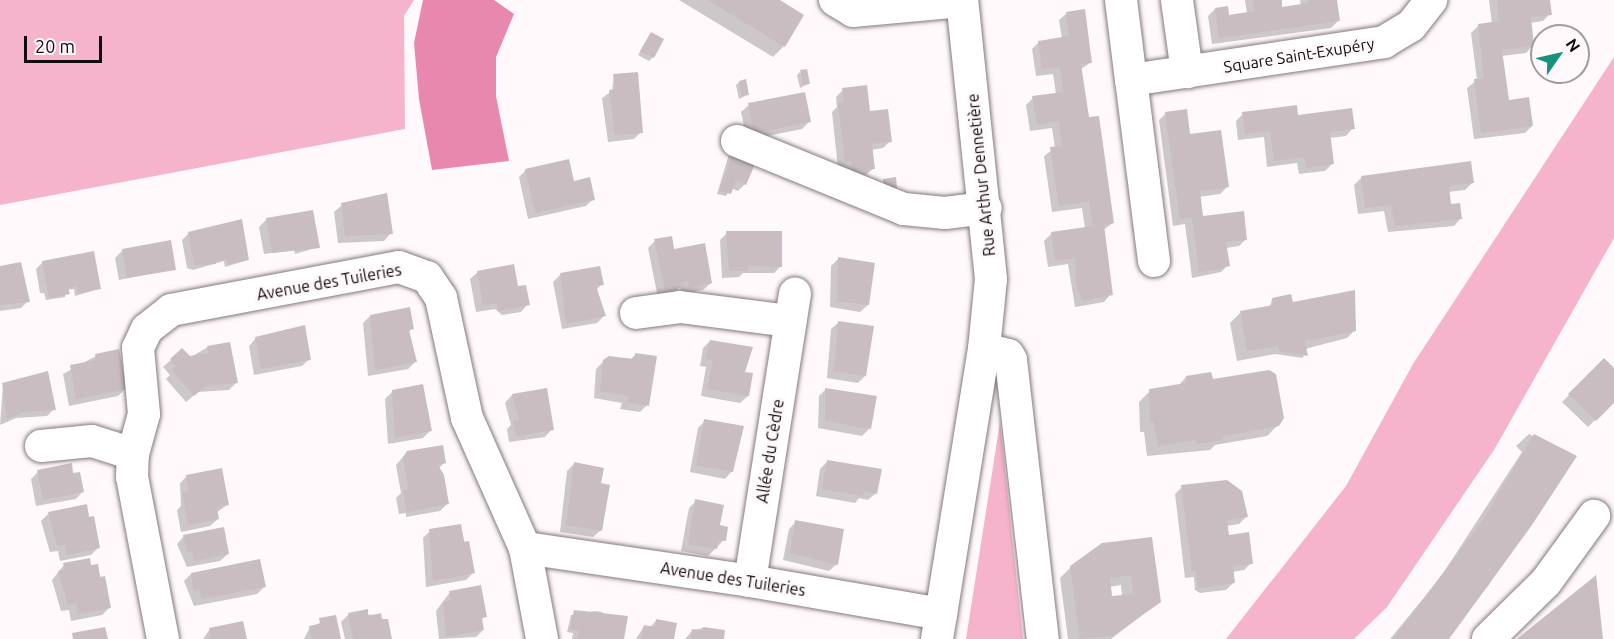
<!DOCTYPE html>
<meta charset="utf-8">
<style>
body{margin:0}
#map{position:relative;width:1614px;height:639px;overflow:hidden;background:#fff9fb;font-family:Ubuntu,sans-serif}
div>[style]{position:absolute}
.green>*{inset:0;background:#f6b3cc}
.water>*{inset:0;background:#e988af}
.shadow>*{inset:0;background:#0003}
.building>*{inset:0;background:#c9bdc1}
.roads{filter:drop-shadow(0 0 2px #85797d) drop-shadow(0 0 2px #85797d)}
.minor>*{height:32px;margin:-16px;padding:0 16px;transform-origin:16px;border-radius:16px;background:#fff}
span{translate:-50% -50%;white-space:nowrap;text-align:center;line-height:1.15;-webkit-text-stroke:6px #fff9fb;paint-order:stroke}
.street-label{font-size:16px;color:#110d0e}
.north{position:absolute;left:1530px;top:24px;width:60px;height:60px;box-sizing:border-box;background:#fff9fb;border:2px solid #a09b9c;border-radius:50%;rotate:56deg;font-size:16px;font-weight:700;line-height:24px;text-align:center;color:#110d0e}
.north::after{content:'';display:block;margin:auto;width:21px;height:27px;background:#15947b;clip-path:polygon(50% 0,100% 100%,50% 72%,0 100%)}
.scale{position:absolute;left:24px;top:36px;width:78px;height:27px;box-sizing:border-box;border:3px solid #110d0e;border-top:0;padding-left:8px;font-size:18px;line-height:21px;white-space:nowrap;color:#110d0e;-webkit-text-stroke:4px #fff9fb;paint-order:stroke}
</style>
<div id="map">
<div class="green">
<div style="clip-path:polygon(0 0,414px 0,404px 16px,405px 129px,0 205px)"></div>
<div style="clip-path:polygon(1614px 57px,1614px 238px,1494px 450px,1387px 607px,1354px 639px,1226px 639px,1346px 486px,1413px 364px)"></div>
<div style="clip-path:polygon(1000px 422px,1023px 639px,966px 639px)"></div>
</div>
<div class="water">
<div style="clip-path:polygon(423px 0,494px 0,514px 14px,496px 57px,496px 96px,509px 161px,432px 170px,419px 99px,414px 43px)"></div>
</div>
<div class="shadow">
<div style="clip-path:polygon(679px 0,777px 0,784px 46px,773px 57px)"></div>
<div style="clip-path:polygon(1245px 0,1280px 0,1281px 9px,1301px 6px,1300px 0,1336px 0,1339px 20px,1331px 28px,1212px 44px,1208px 16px,1215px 9px,1227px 16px,1247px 14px)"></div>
<div style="clip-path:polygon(1489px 0,1548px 0,1550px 14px,1543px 21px,1530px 23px,1533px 45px,1526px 53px,1502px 56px,1507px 101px,1532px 126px,1525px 133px,1474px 139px,1467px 88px,1477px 80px,1471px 33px,1478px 26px,1492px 24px)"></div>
<div style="clip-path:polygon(1067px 13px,1091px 62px,1080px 70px,1088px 119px,1113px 223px,1103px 230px,1111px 294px,1104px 302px,1075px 307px,1068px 264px,1048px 267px,1044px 241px,1051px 234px,1085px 229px,1082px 208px,1052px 212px,1044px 156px,1055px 148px,1052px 128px,1030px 131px,1026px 105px,1033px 98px,1056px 94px,1053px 74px,1036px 76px,1032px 49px,1039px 42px,1062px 39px,1059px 20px)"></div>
<div style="clip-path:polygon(651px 33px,653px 57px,649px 61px,638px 55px)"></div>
<div style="clip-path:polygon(800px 72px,808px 84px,800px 88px,797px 75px)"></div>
<div style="clip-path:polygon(614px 75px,641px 132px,634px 139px,608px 142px,602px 98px,612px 91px)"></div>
<div style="clip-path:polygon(739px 82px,747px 95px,739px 99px,736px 85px)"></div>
<div style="clip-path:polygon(843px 90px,869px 112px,890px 141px,883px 148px,871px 150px,874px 168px,866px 175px,846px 178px,844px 167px,838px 168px,832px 112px,837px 107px,836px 97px)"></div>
<div style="clip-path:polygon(749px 105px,809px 122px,802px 129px,747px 140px,741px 112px)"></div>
<div style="clip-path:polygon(1166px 113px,1227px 187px,1220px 194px,1199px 197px,1202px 218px,1246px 239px,1239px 246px,1226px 248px,1228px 265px,1221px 272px,1192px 278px,1185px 224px,1173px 226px,1159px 120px)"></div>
<div style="clip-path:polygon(1243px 114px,1353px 128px,1346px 136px,1329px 138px,1333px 163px,1325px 171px,1299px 174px,1297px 163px,1267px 167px,1264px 137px,1238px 140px,1236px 121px)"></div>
<div style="clip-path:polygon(736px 147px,745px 184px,738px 191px,731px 188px,726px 196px,717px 194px,729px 154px)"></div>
<div style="clip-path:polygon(526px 170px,573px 183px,593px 199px,586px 206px,528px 219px,519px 177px)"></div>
<div style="clip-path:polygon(1362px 177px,1472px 183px,1465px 190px,1448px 192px,1450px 206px,1461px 218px,1454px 226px,1388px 232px,1384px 211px,1358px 214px,1354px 185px)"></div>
<div style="clip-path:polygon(342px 205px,391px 233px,384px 241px,338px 243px,334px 212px)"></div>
<div style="clip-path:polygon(267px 219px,319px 247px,295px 254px,294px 250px,264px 254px,259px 227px)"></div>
<div style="clip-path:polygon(189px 233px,248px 260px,225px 267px,224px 261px,193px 270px,187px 268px,182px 240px)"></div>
<div style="clip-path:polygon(727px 233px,781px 266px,774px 273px,743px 273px,739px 277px,722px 278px,720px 240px)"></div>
<div style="clip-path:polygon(655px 241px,673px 251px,711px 283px,703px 290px,682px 294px,680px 287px,672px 295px,658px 298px,648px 248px)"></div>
<div style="clip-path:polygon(122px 251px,174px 269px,119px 280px,115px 258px)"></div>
<div style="clip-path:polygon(838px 259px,868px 305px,860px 312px,830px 307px,831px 266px)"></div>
<div style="clip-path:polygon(43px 262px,99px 289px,75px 296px,74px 289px,67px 290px,65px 297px,46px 300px,44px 293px,40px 293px,36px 269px)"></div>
<div style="clip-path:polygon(0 267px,28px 301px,21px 308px,0 311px)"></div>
<div style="clip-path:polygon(478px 272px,517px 288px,528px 304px,521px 312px,502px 315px,495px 309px,476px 312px,470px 279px)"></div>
<div style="clip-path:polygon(560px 275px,602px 284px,596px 290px,604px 316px,597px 323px,562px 329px,553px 282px)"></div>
<div style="clip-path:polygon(1272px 299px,1291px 303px,1354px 331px,1347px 338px,1305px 349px,1303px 358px,1275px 354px,1237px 361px,1230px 323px,1240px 313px,1270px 307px)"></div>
<div style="clip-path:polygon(370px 316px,412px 328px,409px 332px,415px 362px,408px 369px,368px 376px,363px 323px)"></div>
<div style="clip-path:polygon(839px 322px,865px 376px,858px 383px,827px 378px,831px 329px)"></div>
<div style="clip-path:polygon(289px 329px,309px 359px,302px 366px,254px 375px,249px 346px,256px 338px)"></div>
<div style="clip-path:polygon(710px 341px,743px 373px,748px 396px,740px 403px,701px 396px,706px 367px,700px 366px,703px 348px)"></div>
<div style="clip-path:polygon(208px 347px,237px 382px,229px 390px,198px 392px,186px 402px,166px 379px,170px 375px,163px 367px,182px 350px,189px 358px)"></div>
<div style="clip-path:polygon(636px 354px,647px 405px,640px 412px,620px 409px,622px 403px,594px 398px,596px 369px,604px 361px,628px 362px)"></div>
<div style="clip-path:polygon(96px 356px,125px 389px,118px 396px,69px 406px,63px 374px)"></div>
<div style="clip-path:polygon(1604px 360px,1614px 370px,1614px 401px,1588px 427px,1562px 402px)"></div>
<div style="clip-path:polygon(1186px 377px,1212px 381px,1278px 425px,1267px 436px,1215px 445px,1210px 450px,1147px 456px,1144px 432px,1140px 432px,1139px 402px,1150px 391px,1178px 386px)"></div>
<div style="clip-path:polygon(3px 385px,54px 409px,47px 416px,16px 418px,0 425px)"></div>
<div style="clip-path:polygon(826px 389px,869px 429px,862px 436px,818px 428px,819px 396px)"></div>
<div style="clip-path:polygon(393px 391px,430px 431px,423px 438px,388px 444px,385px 399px)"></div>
<div style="clip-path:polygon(512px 395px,552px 429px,545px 437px,509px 442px,507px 429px,511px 425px,505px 403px)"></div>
<div style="clip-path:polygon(705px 421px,732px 471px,725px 479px,690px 472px,698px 428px)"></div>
<div style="clip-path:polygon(1529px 434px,1572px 455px,1488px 586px,1445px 639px,1390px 639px,1440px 578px,1522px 452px,1516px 446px)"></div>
<div style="clip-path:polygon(407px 452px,444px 463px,439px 468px,448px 503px,440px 511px,406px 517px,406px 513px,399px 514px,396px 498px,401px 493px,396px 465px)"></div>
<div style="clip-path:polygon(828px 461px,876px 493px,868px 500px,859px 498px,855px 503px,816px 496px,820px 469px)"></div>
<div style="clip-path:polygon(574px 464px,600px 484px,601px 530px,593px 537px,560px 532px,567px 471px)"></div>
<div style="clip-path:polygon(38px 472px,72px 475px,83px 491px,76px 499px,36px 506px,31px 479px)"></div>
<div style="clip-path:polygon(187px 476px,227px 505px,216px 513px,218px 519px,210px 526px,181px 532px,177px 510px,181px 506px,180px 483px)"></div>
<div style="clip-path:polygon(1182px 487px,1246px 517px,1239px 524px,1226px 526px,1227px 536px,1251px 563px,1244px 570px,1232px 572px,1234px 582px,1226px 590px,1200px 593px,1195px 590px,1194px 577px,1185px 578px,1175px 494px)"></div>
<div style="clip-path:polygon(696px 501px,719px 527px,724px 540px,708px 556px,681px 551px,689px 508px)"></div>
<div style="clip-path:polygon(86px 506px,98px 548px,91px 555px,60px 561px,58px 551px,50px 552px,41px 521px,48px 514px)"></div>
<div style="clip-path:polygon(796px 522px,837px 564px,829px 571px,783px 560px,789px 529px)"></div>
<div style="clip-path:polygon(460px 525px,473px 573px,466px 580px,426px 587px,423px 538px,430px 531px)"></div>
<div style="clip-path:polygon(184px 536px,228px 554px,220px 561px,187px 567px,177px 544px)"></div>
<div style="clip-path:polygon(evenodd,1151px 539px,1159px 602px,1111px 639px,1068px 639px,1060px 578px,1071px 567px,1151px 539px,1121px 585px,1122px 597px,1111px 598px,1109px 587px,1121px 585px)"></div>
<div style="clip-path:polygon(64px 565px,97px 565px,109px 608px,102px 615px,71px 621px,69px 610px,61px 611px,52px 580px)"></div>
<div style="clip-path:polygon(191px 574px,264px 587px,257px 594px,194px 606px,184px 581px)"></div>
<div style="clip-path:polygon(450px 592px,485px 616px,481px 620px,483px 630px,476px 637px,439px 639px,436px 611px)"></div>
<div style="clip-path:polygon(595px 611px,602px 612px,622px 639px,572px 639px,573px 633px,567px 632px,571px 615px)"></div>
<div style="clip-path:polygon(349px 614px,380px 615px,390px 639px,345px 639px,341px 622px)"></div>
<div style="clip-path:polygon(335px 617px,339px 639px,304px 639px,310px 627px)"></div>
<div style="clip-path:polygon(656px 621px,673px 639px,636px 639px,644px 626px,650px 627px)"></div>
<div style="clip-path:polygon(703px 628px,722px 639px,685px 639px,693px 630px)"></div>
<div style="clip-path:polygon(210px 629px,246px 639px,203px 639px)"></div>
</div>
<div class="building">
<div style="clip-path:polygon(707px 0,780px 0,804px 15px,785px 47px)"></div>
<div style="clip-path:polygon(1253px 0,1282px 0,1282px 7px,1308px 3px,1308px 0,1337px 0,1340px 21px,1219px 38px,1215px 8px,1228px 6px,1229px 15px,1254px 11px)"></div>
<div style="clip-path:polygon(1497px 0,1550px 0,1552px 15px,1531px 17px,1534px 46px,1502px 50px,1509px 100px,1529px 97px,1533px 126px,1481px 133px,1474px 79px,1484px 78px,1478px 24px,1499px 21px)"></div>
<div style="clip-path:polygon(1085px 9px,1092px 63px,1081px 64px,1089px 117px,1099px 116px,1114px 223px,1104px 225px,1113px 295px,1082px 301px,1076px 283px,1075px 258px,1055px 261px,1051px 232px,1093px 226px,1089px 201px,1059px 206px,1050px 147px,1062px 146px,1059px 121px,1037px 125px,1032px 96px,1063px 92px,1060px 67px,1042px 69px,1038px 41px,1069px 36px,1066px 12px)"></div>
<div style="clip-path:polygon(651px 32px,664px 39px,654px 58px,640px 51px)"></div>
<div style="clip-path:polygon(807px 69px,810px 84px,803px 85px,800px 70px)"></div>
<div style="clip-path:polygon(638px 72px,643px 133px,615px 135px,609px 90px,615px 89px,613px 74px)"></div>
<div style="clip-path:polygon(746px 79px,749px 95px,742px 96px,739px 81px)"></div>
<div style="clip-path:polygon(867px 85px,870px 111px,888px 109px,892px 142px,872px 144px,875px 169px,853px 171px,851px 161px,845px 162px,838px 103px,844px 102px,842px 88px)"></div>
<div style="clip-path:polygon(805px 92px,811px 122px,754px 133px,748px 103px)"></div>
<div style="clip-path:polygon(1297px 105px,1298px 115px,1352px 108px,1355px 129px,1330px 132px,1334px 164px,1306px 168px,1304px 157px,1274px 161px,1270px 131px,1245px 134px,1242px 112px)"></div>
<div style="clip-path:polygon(1187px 109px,1190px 134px,1221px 130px,1229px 187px,1200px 191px,1203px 216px,1244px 211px,1247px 240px,1226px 242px,1230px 266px,1219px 269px,1199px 272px,1192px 218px,1180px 219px,1165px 112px)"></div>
<div style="clip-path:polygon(736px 145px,759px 155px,746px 185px,736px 180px,731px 194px,719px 191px)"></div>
<div style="clip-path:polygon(569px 159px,574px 181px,590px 177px,595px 200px,535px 213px,525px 169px)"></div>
<div style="clip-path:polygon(1471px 161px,1474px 183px,1449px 186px,1451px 204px,1460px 203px,1462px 219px,1395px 226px,1391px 205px,1365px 208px,1361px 176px)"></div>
<div style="clip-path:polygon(896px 177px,898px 200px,884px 194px,883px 179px)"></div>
<div style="clip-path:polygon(387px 193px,393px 234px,345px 236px,341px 203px)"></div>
<div style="clip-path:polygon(313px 210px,320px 248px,272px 253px,266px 218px)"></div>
<div style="clip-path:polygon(242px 219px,249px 260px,228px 264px,227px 259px,215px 261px,216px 264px,194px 265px,188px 232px)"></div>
<div style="clip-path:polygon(726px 231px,782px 231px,782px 267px,748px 266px,748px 271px,729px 271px)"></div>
<div style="clip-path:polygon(672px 236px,674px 249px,705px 243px,712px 283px,689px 288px,688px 281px,680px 283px,681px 288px,665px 291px,654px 239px)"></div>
<div style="clip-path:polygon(171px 240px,176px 270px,127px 278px,122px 249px)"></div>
<div style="clip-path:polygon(94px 251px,101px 289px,78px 293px,77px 286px,68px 288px,70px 294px,49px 298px,42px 261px)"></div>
<div style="clip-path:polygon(838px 257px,875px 263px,869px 305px,837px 301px)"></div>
<div style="clip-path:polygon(21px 262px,30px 302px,0 305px,0 266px)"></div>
<div style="clip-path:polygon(514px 264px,518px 286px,526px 285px,530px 305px,498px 311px,497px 303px,483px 305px,477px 271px)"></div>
<div style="clip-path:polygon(600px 266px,604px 285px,596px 286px,606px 316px,566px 324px,560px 273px)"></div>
<div style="clip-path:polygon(1355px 290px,1356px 331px,1305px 341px,1308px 356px,1279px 351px,1278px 346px,1247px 351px,1240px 311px,1273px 305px,1272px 298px,1291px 294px,1293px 302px)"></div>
<div style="clip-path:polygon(410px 307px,414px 329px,409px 330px,417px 362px,375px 370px,370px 315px)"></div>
<div style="clip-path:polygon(838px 321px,874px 326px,866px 376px,834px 371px)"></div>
<div style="clip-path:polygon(305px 325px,311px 360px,261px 369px,255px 337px)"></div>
<div style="clip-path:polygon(710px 340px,753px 347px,745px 372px,753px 373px,749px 396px,707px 389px,713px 360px,706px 359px)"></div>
<div style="clip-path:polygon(230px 342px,238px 383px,206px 386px,194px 396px,172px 370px,176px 367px,170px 359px,182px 348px,190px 356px,209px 353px,207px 346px)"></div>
<div style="clip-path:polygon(119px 349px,127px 389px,76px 399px,70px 365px,96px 360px,95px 354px)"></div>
<div style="clip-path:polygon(635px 353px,657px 356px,649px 406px,627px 402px,628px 396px,600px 391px,603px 360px,609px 356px,634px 359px)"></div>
<div style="clip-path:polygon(1604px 358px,1614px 368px,1614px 403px,1596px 421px,1568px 394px)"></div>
<div style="clip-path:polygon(1269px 370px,1276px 374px,1284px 418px,1279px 426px,1222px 436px,1223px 440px,1197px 444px,1196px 440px,1158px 446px,1154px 422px,1150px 422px,1149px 389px,1186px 383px,1186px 376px,1211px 372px,1213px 379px)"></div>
<div style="clip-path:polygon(48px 371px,56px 410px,24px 412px,7px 419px,2px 383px)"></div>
<div style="clip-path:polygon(423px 384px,432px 431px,395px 438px,392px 390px)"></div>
<div style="clip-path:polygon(547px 388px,554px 430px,516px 436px,513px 421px,519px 420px,512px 394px)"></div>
<div style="clip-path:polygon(825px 388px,877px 396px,871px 429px,825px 421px)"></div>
<div style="clip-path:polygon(704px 419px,744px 426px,733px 472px,696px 465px)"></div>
<div style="clip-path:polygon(1534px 434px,1577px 456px,1532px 525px,1449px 639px,1393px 639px,1483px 520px)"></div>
<div style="clip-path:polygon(443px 445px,446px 463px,438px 465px,444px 475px,449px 504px,407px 512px,403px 490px,408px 489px,403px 457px,407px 451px)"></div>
<div style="clip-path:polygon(827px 460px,882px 469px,877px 494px,864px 491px,863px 496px,822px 489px)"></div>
<div style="clip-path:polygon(574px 462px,604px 468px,601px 483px,610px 485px,602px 531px,566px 525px)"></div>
<div style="clip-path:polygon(72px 463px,73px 473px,80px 472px,84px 492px,43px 500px,37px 470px)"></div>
<div style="clip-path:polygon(222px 468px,229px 505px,217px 507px,219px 519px,188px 525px,182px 492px,189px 491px,186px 475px)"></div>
<div style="clip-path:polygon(1227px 480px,1242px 491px,1248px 517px,1227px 520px,1229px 535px,1249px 532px,1253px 564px,1233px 566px,1235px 583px,1198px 588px,1196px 571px,1192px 571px,1181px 485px)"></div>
<div style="clip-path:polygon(695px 499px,724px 505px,720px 525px,728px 527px,726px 541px,719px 540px,717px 549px,688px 544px)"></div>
<div style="clip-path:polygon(87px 504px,89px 517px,94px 516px,100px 548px,67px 555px,65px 544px,57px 546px,48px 512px)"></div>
<div style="clip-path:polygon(795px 520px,844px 529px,838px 565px,790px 553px)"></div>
<div style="clip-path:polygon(461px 524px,464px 542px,469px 541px,475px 573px,433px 581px,429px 529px)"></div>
<div style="clip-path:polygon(224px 527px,229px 554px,194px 561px,192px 551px,187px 552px,183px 535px)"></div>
<div style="clip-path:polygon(evenodd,1152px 537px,1161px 602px,1113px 636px,1080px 639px,1070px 566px,1102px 543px,1152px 537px,1131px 575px,1133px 594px,1112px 596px,1110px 578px,1131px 575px)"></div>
<div style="clip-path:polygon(90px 558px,91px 565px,98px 564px,100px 577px,105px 576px,111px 608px,78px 614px,76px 603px,68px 605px,58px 571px,65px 570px,63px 563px)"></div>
<div style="clip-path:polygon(260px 559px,266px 587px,201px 599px,199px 589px,194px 591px,191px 573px)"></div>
<div style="clip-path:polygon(1596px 574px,1603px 639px,1517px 639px,1595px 576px)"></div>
<div style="clip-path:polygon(481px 585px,487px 617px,482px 618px,484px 630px,446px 637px,443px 602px,451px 600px,449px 591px)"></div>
<div style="clip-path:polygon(368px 609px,368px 616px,381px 613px,382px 619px,388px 619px,392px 639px,353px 639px,348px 613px)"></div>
<div style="clip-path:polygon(574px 610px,628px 616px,624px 639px,577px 639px,579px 631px,570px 629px)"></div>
<div style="clip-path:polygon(336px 615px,341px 639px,312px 639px,309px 626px,320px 624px,319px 618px)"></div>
<div style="clip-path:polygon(656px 619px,677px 623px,674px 639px,641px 639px,644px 625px,655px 627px)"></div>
<div style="clip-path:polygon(243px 621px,247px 639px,205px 639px,211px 637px,209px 628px)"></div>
<div style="clip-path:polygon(105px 627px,108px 639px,73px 639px,72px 633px)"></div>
<div style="clip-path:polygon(703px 627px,725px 630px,724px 639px,690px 639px,692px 629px,702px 631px)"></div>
</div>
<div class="roads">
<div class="minor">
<div style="left:835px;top:0;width:21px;rotate:31deg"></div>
<div style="left:853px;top:11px;width:109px;rotate:-5.2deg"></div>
<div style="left:1121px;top:0;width:81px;rotate:82.9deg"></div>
<div style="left:1177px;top:0;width:73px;rotate:82.1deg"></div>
<div style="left:737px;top:141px;width:180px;rotate:22.2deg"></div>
<div style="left:904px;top:209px;width:41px;rotate:5.6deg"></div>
<div style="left:945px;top:213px;width:41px;rotate:-7deg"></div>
<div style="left:1154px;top:261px;width:182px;rotate:-97.2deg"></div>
<div style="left:1131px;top:80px;width:256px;rotate:-8.5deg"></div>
<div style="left:1384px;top:42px;width:31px;rotate:-31deg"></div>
<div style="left:1411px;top:26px;width:33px;rotate:-52deg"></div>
<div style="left:636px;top:313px;width:44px;rotate:-7.8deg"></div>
<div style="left:680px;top:307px;width:111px;rotate:7.3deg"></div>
<div style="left:984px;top:349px;width:25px;rotate:14deg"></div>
<div style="left:1008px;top:355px;width:6px;rotate:59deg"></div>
<div style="left:1011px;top:360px;width:281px;rotate:83.5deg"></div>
<div style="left:41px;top:446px;width:51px;rotate:-5.6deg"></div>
<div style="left:92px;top:441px;width:43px;rotate:17.6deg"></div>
<div style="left:525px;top:548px;width:227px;rotate:8.3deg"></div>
<div style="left:750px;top:581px;width:194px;rotate:9.8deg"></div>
<div style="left:750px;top:581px;width:291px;rotate:-81.1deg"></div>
<div style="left:163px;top:639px;width:165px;rotate:-100.8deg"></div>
<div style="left:132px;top:477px;width:23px;rotate:-88deg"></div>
<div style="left:133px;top:454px;width:41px;rotate:-74.6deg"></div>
<div style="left:144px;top:414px;width:66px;rotate:-95.2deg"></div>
<div style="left:138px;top:348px;width:21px;rotate:-65deg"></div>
<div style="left:147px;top:329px;width:31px;rotate:-38deg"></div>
<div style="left:171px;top:310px;width:232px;rotate:-10.7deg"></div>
<div style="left:399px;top:267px;width:30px;rotate:20deg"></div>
<div style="left:427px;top:277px;width:25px;rotate:56deg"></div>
<div style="left:441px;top:298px;width:123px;rotate:77.8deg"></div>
<div style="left:467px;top:418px;width:142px;rotate:66deg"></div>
<div style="left:525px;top:548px;width:93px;rotate:79.4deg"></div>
<div style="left:937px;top:639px;width:294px;rotate:-80.8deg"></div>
<div style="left:984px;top:349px;width:70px;rotate:-84.3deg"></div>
<div style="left:991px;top:279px;width:281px;rotate:-95.9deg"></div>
<div style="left:1488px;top:639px;width:81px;rotate:-44.5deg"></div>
<div style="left:1546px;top:582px;width:82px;rotate:-54deg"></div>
</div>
</div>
<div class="street-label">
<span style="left:1299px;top:55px;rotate:-9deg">Square Saint-Exupéry</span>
<span style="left:981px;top:175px;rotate:-96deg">Rue Arthur Dennetière</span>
<span style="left:329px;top:282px;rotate:-10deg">Avenue des Tuileries</span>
<span style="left:770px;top:451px;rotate:-81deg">Allée du Cèdre</span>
<span style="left:733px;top:579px;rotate:9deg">Avenue des Tuileries</span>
</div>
<div class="north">N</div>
<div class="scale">20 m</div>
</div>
